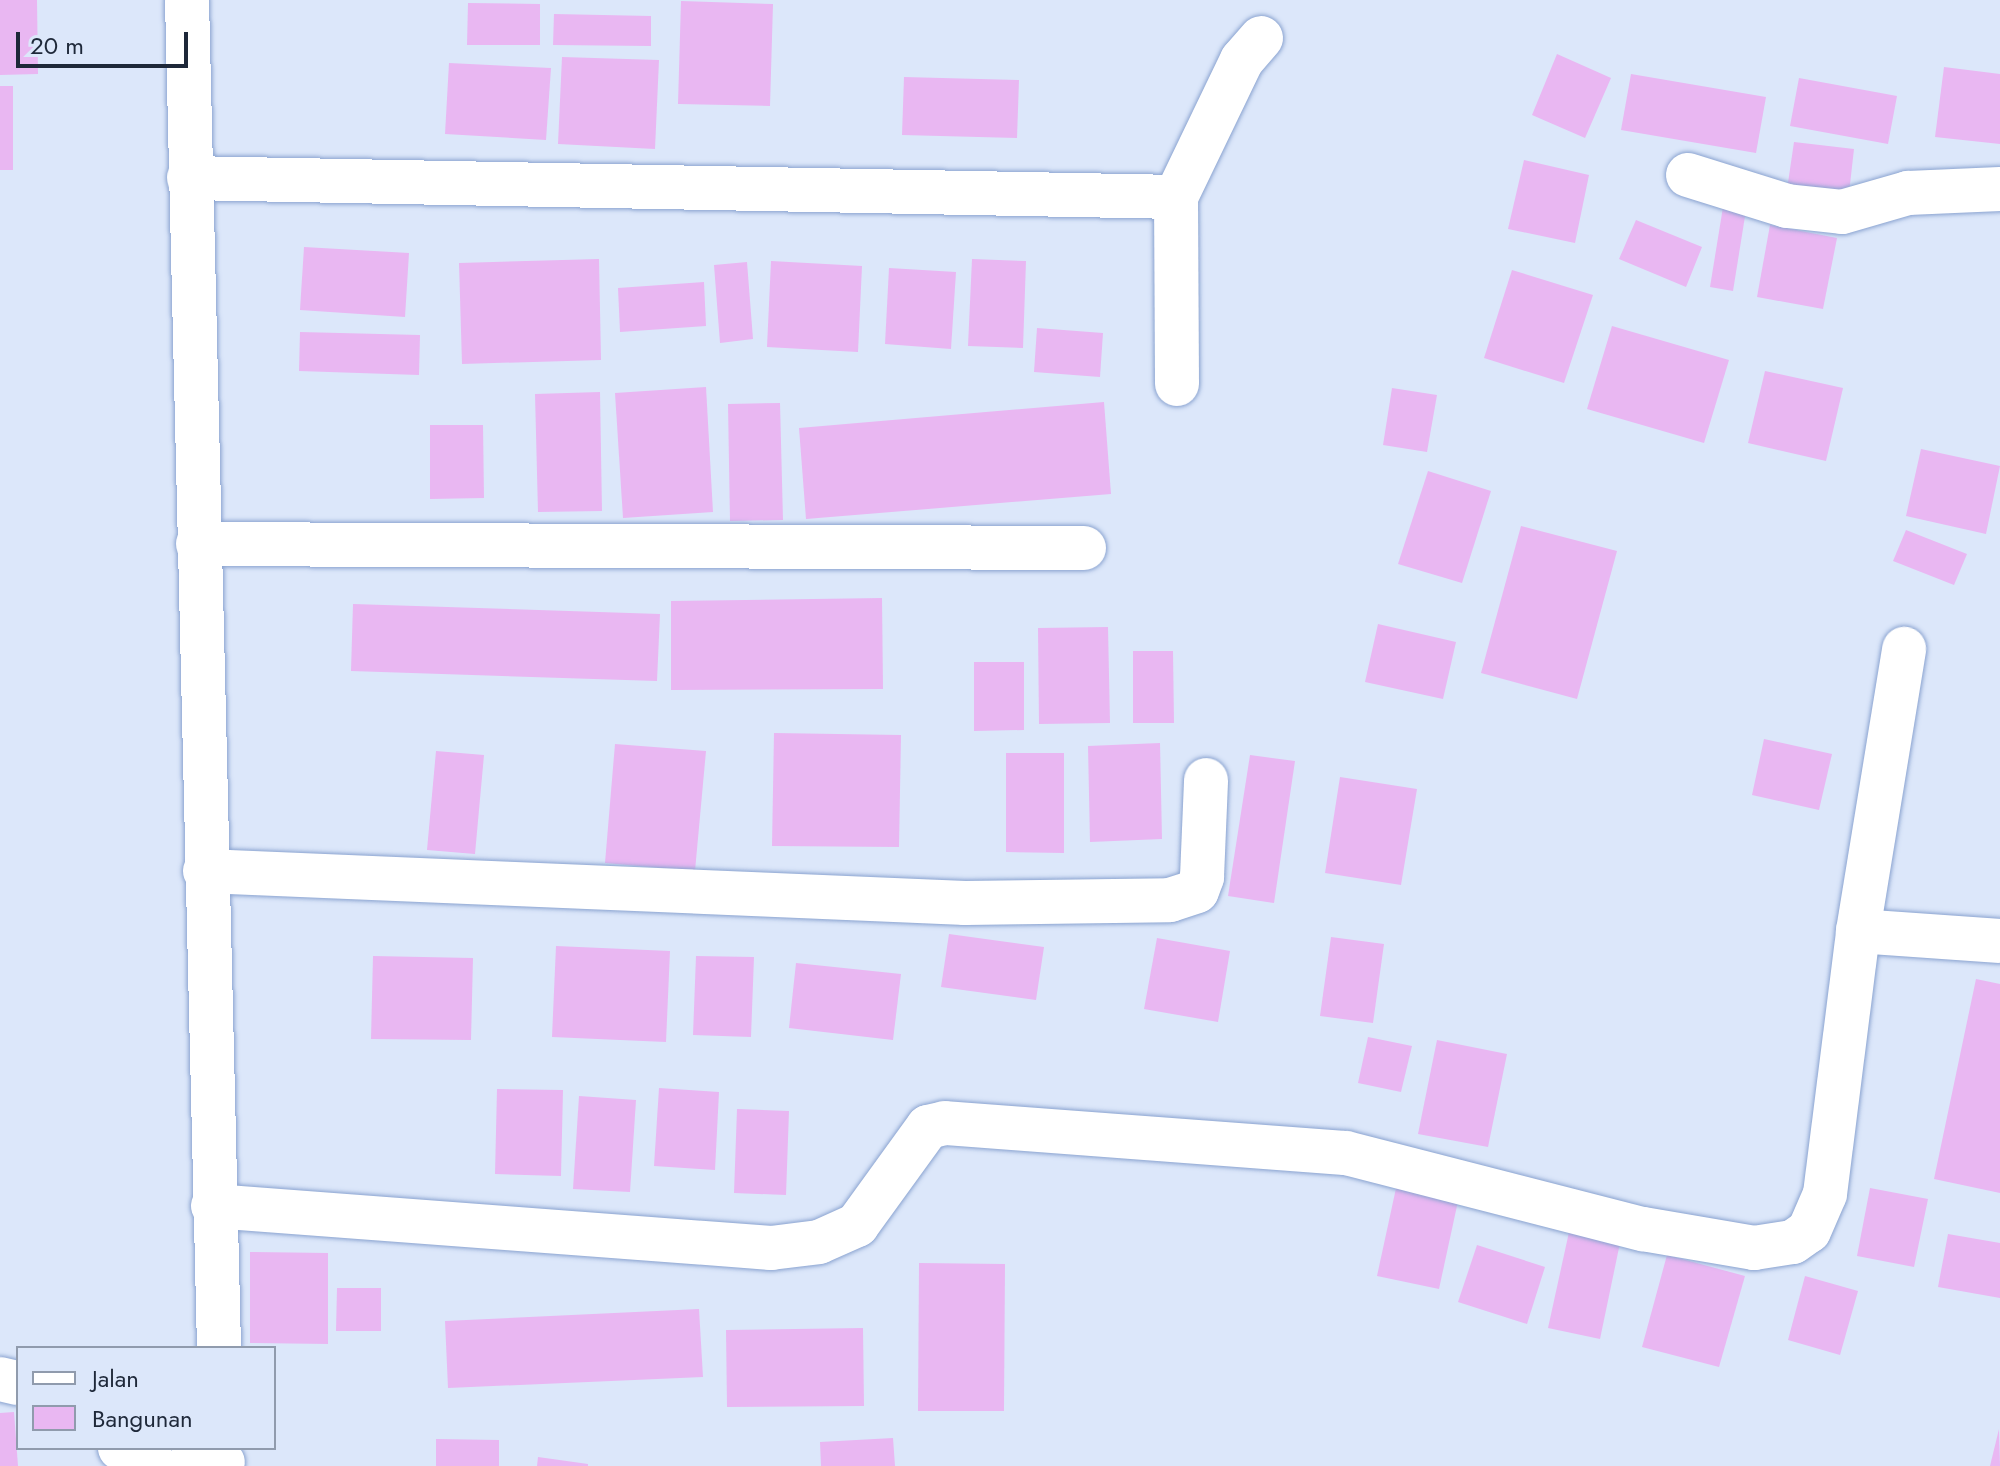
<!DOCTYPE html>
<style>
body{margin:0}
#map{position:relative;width:2000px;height:1466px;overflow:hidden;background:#dce7fa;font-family:Jost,sans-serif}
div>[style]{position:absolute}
.building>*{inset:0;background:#e9b7f2}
.roads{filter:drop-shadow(0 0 2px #8aa3d0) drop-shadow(0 0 2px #8aa3d0)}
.minor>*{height:44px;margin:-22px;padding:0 22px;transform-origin:22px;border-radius:22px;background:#fff}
span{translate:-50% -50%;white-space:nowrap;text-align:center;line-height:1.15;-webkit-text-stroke:7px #dce7fa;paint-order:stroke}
.legend{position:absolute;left:16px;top:1346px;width:260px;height:104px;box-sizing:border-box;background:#dce7fa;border:2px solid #909bad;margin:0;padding:10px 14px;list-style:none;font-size:24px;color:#1e2839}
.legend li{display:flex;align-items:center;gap:16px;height:40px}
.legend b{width:40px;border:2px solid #909bad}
.scale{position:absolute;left:16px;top:32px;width:172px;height:36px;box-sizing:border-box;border:4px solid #1e2839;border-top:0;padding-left:10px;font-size:24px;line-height:28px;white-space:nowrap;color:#1e2839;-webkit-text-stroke:6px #dce7fa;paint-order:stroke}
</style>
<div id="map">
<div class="building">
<div style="clip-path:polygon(0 0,37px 0,38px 74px,0 75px)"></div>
<div style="clip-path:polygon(681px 1px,773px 4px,770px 106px,678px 104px)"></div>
<div style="clip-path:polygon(468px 3px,540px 4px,540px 45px,467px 45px)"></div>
<div style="clip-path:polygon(554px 14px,651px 16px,651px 46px,553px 45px)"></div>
<div style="clip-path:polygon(1557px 54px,1611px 78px,1585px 138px,1532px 115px)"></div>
<div style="clip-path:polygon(562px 57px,659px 60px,655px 149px,558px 144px)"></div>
<div style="clip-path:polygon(449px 63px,551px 68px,546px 140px,445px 134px)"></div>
<div style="clip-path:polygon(1944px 67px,2000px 74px,2000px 144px,1935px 137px)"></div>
<div style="clip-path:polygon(1631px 74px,1766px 97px,1756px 153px,1621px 130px)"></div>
<div style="clip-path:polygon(904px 77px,1019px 80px,1017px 138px,902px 135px)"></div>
<div style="clip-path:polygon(1799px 78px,1897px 96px,1888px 144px,1790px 126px)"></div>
<div style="clip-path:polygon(0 86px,13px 86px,13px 170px,0 170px)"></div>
<div style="clip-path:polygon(1794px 142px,1854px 149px,1847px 211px,1785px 203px)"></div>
<div style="clip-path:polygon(1524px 160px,1589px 175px,1575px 243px,1508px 229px)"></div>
<div style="clip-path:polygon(1724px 201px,1747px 204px,1733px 291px,1710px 287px)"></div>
<div style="clip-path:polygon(1636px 220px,1702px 247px,1686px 287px,1619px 259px)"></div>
<div style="clip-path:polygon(1770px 225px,1837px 238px,1823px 309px,1757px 297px)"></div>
<div style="clip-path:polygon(304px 247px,409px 253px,405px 317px,300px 310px)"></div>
<div style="clip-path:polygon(599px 259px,601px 360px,462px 364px,459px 263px)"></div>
<div style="clip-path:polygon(972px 259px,1026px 261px,1023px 348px,968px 346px)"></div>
<div style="clip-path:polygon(771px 261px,862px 266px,858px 352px,767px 347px)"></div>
<div style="clip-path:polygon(747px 262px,753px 339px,720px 343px,714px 265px)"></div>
<div style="clip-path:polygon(889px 268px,956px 272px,951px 349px,885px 344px)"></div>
<div style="clip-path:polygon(1512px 270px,1593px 295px,1564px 383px,1484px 358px)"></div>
<div style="clip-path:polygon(704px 282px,706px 326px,620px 332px,618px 288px)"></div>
<div style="clip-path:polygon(1612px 326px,1729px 360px,1704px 443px,1587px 409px)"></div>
<div style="clip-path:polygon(1037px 328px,1103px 333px,1100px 377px,1034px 372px)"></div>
<div style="clip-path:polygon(300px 332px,420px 335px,419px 375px,299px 371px)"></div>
<div style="clip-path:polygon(1765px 371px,1843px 388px,1826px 461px,1748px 443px)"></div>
<div style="clip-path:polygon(706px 387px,713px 512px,623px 518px,615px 393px)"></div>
<div style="clip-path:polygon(1392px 388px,1437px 395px,1427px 452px,1383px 445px)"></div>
<div style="clip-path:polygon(600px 392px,602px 511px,538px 512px,535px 394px)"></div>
<div style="clip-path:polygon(1104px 402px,1111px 494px,806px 519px,799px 428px)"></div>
<div style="clip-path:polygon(780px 403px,783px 520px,730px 521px,728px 404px)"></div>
<div style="clip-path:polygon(430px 425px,483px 425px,484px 498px,430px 499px)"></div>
<div style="clip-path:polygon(1921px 449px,2000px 466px,1986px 534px,1906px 516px)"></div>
<div style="clip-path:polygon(1428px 471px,1491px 491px,1462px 583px,1398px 564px)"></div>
<div style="clip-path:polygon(1521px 526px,1617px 551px,1577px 699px,1481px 673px)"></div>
<div style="clip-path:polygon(1906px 530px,1967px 554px,1954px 585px,1893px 561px)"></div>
<div style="clip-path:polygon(882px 598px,883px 689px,671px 690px,671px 601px)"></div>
<div style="clip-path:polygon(353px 604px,660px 614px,657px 681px,351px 671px)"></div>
<div style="clip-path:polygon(1378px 624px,1456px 642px,1443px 699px,1365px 682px)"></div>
<div style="clip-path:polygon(1108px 627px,1110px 723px,1039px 724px,1038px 628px)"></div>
<div style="clip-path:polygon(1133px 651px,1173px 651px,1174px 723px,1133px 723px)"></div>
<div style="clip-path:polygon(974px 662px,1024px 662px,1024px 730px,974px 731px)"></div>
<div style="clip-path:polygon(774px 733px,901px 735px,899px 847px,772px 846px)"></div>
<div style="clip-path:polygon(1764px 739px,1832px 754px,1819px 810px,1752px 795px)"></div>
<div style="clip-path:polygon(1160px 743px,1162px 839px,1090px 842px,1088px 746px)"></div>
<div style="clip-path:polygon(615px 744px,706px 751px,695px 871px,605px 863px)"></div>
<div style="clip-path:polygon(436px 751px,484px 755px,475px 854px,427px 850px)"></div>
<div style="clip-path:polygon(1006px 753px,1064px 753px,1064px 853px,1006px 852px)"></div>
<div style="clip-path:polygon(1250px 755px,1295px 761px,1274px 903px,1228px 896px)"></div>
<div style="clip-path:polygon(1340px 777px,1417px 789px,1401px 885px,1325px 873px)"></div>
<div style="clip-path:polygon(949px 934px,1044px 947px,1036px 1000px,941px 987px)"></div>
<div style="clip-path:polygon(1331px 937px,1384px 944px,1373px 1023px,1320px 1016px)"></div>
<div style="clip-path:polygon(1157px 938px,1230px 951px,1218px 1022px,1144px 1009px)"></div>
<div style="clip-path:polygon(556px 946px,670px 951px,666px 1042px,552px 1037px)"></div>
<div style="clip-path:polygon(373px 956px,473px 958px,471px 1040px,371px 1039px)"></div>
<div style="clip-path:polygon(696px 956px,754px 957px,751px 1037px,693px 1035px)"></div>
<div style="clip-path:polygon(796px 963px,901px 974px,893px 1040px,789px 1028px)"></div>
<div style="clip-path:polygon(1976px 979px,2000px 984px,2000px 1193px,1934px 1179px)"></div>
<div style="clip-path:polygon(1368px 1037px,1412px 1046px,1401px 1092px,1358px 1083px)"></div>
<div style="clip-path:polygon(1437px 1040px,1507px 1054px,1488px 1147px,1418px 1134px)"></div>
<div style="clip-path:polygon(659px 1088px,719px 1092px,715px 1170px,654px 1166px)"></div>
<div style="clip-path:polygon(497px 1089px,563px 1090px,561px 1176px,495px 1174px)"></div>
<div style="clip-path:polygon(579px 1096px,636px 1100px,630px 1192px,573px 1189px)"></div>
<div style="clip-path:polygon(737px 1109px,789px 1111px,786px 1195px,734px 1193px)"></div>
<div style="clip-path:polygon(1398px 1179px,1460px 1192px,1439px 1289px,1377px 1276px)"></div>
<div style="clip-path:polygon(1870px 1188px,1928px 1199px,1914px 1267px,1857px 1256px)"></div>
<div style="clip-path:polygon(1569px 1232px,1620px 1243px,1600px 1339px,1548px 1328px)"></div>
<div style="clip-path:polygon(1948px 1234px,2000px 1243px,2000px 1298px,1938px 1287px)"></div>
<div style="clip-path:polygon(1477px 1245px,1545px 1267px,1527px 1324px,1458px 1302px)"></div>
<div style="clip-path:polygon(250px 1252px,328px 1253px,328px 1344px,250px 1343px)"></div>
<div style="clip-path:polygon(1667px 1255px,1745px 1276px,1719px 1367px,1642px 1347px)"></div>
<div style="clip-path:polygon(919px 1263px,1005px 1264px,1004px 1411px,918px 1411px)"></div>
<div style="clip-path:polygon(1805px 1276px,1858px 1291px,1840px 1355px,1788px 1340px)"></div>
<div style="clip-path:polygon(337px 1288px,381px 1288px,381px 1331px,336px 1331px)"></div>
<div style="clip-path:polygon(699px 1309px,703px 1377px,448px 1388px,445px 1321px)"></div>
<div style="clip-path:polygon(863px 1328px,864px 1406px,727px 1407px,726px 1330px)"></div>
<div style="clip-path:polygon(14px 1412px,18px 1466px,0 1466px,0 1413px)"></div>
<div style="clip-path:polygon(1999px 1429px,2000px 1466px,1990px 1466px)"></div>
<div style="clip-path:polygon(893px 1438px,895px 1466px,821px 1466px,820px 1442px)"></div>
<div style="clip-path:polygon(436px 1439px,499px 1440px,499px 1466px,436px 1466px)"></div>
<div style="clip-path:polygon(538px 1457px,588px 1464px,588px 1466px,537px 1466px)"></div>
</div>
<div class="roads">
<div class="minor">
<div style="left:187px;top:0;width:1348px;rotate:88.64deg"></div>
<div style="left:1688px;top:175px;width:104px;rotate:17.4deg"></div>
<div style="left:1787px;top:206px;width:55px;rotate:6.2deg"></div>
<div style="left:1842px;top:212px;width:69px;rotate:-16.1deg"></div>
<div style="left:1908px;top:193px;width:92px;rotate:-2.5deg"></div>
<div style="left:189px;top:178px;width:987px;rotate:1.1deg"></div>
<div style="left:1177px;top:384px;width:187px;rotate:-90.3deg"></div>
<div style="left:1176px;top:197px;width:152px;rotate:-64.3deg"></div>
<div style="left:1242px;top:60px;width:29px;rotate:-49deg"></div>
<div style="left:198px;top:544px;width:886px;rotate:0.26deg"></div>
<div style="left:205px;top:871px;width:761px;rotate:2.41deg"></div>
<div style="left:965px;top:903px;width:205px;rotate:-0.8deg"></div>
<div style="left:1170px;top:900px;width:28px;rotate:-18deg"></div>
<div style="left:1197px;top:891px;width:15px;rotate:-70deg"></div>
<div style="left:1202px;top:877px;width:97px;rotate:-87.6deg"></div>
<div style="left:1858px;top:931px;width:142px;rotate:4deg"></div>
<div style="left:213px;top:1206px;width:560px;rotate:4.3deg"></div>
<div style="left:771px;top:1248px;width:48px;rotate:-7.1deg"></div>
<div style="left:819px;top:1242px;width:42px;rotate:-24.1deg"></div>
<div style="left:857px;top:1225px;width:121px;rotate:-54.1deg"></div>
<div style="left:928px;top:1127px;width:17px;rotate:-13deg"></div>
<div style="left:945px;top:1123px;width:402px;rotate:4.3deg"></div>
<div style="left:1346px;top:1153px;width:307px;rotate:14.4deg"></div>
<div style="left:1643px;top:1229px;width:113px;rotate:9.7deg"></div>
<div style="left:1754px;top:1248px;width:39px;rotate:-9deg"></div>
<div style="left:1793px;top:1242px;width:19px;rotate:-35deg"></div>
<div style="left:1809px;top:1231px;width:40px;rotate:-66.6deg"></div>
<div style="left:1825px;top:1194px;width:265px;rotate:-82.8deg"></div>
<div style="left:1858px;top:931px;width:286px;rotate:-80.7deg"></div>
<div style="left:0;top:1379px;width:18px;rotate:13deg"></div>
<div style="left:120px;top:1448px;width:40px;rotate:26.6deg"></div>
<div style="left:187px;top:1466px;width:36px;rotate:-6deg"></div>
</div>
</div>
<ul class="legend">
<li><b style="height:10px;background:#fff"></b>Jalan</li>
<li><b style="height:22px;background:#e9b7f2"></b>Bangunan</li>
</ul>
<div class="scale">20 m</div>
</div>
